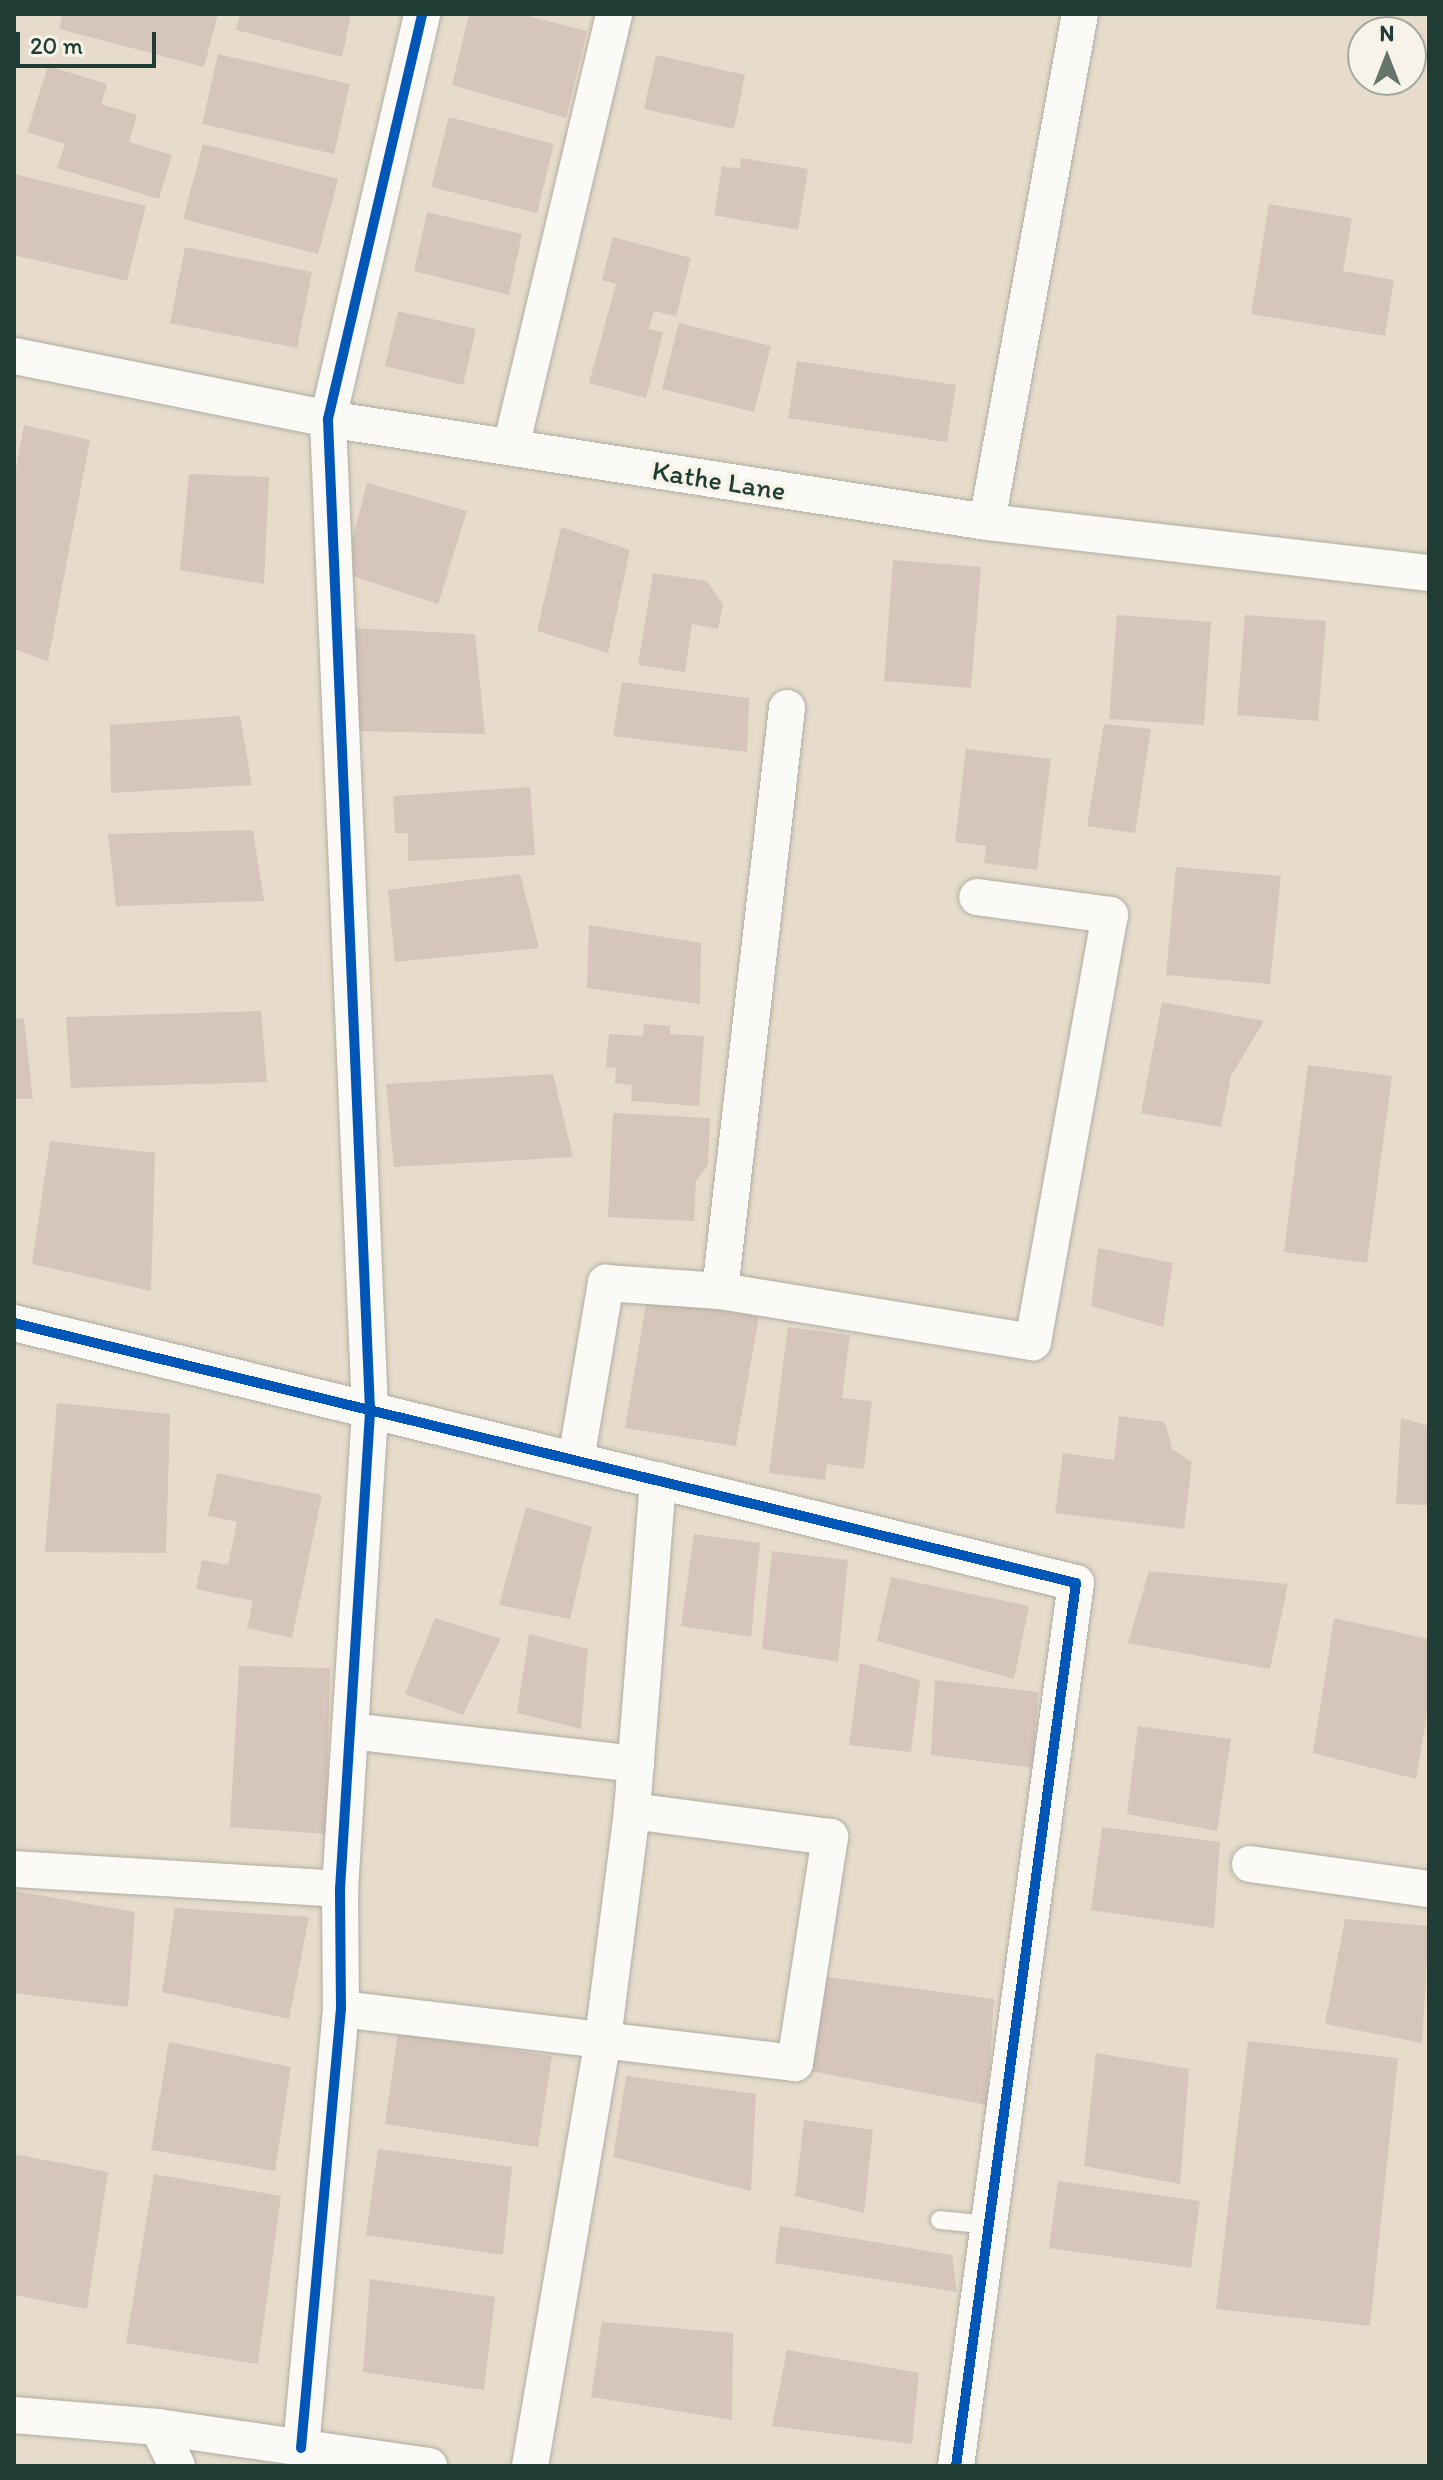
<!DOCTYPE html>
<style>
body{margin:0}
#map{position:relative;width:1443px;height:2480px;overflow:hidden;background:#e7dccb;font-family:Itim,sans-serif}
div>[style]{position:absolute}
.building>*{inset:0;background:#d5c5ba}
.roads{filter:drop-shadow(0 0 2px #b1aea2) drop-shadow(0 0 2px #b1aea2)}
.lane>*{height:18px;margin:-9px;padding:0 9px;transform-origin:9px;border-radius:9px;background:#fbfaf7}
.street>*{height:36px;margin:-18px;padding:0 18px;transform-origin:18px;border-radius:18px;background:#fbfaf7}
.cycleway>*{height:10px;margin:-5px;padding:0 5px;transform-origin:5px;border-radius:5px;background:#0057b8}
span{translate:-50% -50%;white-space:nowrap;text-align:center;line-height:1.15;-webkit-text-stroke:8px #f7f3e8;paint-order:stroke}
.street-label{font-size:28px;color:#1f3d34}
.frame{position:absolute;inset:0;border:16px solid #1f3d34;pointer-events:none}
.north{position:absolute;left:1347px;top:16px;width:80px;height:80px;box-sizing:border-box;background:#f7f3e8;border:2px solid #a1aaa0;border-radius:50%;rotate:0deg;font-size:22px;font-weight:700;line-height:32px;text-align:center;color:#1f3d34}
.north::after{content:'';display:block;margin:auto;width:28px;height:36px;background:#657569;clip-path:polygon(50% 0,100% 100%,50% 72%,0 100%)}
.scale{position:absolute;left:16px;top:32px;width:140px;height:36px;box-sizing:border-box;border:4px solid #1f3d34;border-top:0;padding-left:10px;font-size:24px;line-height:28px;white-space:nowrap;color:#1f3d34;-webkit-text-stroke:6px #f7f3e8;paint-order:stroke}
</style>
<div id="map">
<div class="building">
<div style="clip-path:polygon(63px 14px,218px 14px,204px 67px,59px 29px)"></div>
<div style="clip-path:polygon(240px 14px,351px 14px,342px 57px,236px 30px)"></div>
<div style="clip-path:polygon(469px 14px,520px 14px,587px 31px,566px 118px,452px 85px)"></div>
<div style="clip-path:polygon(218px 54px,350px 84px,334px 154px,202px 124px)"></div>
<div style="clip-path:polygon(656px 55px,745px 75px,734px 129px,644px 109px)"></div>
<div style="clip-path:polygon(48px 66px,107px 84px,101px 104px,137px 115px,129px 142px,172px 155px,159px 199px,57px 168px,65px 144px,27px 132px)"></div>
<div style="clip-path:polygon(449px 117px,554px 144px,537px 213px,431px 187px)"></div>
<div style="clip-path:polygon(203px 144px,338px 179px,318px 254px,183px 219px)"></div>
<div style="clip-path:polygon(741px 158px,808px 169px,798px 230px,714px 215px,722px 166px,740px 169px)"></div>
<div style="clip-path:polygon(14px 174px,146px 206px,127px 281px,14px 255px)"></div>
<div style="clip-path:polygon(1269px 204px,1352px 218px,1343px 271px,1394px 280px,1385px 336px,1251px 314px)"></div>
<div style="clip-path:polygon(427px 212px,522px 234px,509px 295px,414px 271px)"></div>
<div style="clip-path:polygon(613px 237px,691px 258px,676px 316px,654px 311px,649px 329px,663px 332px,646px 398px,589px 383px,616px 284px,602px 280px)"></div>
<div style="clip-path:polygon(185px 247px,312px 272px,297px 348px,170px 323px)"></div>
<div style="clip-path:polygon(398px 311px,476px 329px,463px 385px,385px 366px)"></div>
<div style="clip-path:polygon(679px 323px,771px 346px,754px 412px,662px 389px)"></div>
<div style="clip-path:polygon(797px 361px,956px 385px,947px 442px,788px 418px)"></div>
<div style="clip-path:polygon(24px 425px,90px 440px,48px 661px,14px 649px,14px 480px)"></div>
<div style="clip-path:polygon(189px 474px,269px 477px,264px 584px,180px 570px)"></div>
<div style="clip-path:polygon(367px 483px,467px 511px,438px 604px,344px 573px)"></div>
<div style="clip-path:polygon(561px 527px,630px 550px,608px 653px,537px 631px)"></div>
<div style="clip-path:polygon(893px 560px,981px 567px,971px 688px,884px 681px)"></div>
<div style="clip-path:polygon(653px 573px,707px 581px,723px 605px,718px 629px,692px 624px,685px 672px,638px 665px)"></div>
<div style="clip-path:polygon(1117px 615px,1211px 622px,1204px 725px,1109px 719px)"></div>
<div style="clip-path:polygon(1245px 615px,1326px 621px,1318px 721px,1237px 715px)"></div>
<div style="clip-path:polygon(351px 628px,475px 634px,485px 734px,358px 731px)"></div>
<div style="clip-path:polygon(622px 682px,749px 698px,747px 752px,613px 736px)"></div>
<div style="clip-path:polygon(240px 716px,252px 785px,111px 793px,110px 725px)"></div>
<div style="clip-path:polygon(1104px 724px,1151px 729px,1135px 833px,1087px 826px)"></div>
<div style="clip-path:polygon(966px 749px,1051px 759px,1037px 870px,984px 863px,986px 846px,955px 842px)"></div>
<div style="clip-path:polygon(530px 787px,535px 855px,408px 861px,408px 833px,395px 833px,393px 796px)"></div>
<div style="clip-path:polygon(253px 830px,264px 901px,116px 906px,108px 834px)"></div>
<div style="clip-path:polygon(1176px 867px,1281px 876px,1270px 984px,1166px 975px)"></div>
<div style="clip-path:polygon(520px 874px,539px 948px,395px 962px,388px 890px)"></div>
<div style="clip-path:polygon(589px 925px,701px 943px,700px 1004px,587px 988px)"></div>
<div style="clip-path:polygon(1162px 1002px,1264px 1021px,1231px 1076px,1221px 1127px,1141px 1113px)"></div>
<div style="clip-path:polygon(261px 1011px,267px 1082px,71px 1088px,66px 1017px)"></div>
<div style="clip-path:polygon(14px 1018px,24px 1019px,33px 1099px,14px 1099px)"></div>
<div style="clip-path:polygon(644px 1024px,670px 1026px,670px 1034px,704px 1036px,699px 1106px,631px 1101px,632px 1085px,615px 1083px,616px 1068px,606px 1067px,609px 1034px,643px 1036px)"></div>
<div style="clip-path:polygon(1308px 1065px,1392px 1076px,1367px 1263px,1284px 1252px)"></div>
<div style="clip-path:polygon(553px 1074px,573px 1157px,394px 1167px,386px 1084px)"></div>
<div style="clip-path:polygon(613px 1113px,710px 1118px,708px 1165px,696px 1181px,694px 1221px,608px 1217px)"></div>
<div style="clip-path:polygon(50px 1141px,155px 1153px,151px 1291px,32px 1264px)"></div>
<div style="clip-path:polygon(1098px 1248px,1173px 1263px,1163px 1327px,1091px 1306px)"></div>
<div style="clip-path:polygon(647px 1298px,759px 1317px,736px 1446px,625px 1428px)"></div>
<div style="clip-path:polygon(788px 1327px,850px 1335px,842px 1398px,872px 1401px,864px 1469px,827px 1464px,825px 1480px,769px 1473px)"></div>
<div style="clip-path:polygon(57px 1403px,170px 1414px,166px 1553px,45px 1552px)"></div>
<div style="clip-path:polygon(1119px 1416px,1165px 1422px,1172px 1449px,1192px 1462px,1184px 1529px,1055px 1513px,1063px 1453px,1114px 1460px)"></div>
<div style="clip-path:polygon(1401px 1418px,1429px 1426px,1429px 1505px,1396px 1504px)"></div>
<div style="clip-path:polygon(217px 1473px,322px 1495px,292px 1638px,247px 1628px,253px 1601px,196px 1589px,202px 1560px,228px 1565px,237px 1522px,208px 1516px)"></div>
<div style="clip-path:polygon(526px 1507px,592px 1527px,570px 1619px,499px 1605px)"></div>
<div style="clip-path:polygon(694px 1534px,760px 1543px,751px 1637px,681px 1626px)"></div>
<div style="clip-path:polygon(772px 1551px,848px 1560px,838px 1662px,762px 1649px)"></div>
<div style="clip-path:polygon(1149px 1571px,1288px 1584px,1270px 1669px,1128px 1643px)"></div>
<div style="clip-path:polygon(891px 1577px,1029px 1606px,1014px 1679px,877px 1641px)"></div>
<div style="clip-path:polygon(435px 1618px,501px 1639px,463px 1715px,405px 1694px)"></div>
<div style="clip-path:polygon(1334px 1618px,1429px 1639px,1429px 1702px,1416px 1779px,1313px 1753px)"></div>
<div style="clip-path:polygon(529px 1634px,588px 1649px,581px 1729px,517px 1713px)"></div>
<div style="clip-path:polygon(860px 1663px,920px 1680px,911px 1752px,849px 1745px)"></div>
<div style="clip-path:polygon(239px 1666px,330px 1668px,326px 1834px,230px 1827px)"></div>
<div style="clip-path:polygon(935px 1680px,1038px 1692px,1033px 1768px,931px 1755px)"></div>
<div style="clip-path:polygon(1138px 1726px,1231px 1739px,1217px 1831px,1127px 1814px)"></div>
<div style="clip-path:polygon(1102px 1827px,1220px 1842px,1214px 1928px,1091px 1910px)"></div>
<div style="clip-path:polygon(15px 1891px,135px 1912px,128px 2007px,14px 1993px)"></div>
<div style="clip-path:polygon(175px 1908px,309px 1917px,289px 2019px,162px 1992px)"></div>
<div style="clip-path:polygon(1345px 1919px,1429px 1926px,1422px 2043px,1325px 2024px)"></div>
<div style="clip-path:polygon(820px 1976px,994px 1999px,987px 2105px,806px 2070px)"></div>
<div style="clip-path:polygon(398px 2033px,552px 2056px,538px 2147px,385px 2124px)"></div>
<div style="clip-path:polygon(1248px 2041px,1398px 2058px,1370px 2326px,1216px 2309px)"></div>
<div style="clip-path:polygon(169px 2042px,291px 2067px,275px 2171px,151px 2150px)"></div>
<div style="clip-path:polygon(1096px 2053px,1189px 2069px,1180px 2184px,1084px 2166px)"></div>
<div style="clip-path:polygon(626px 2076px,756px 2094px,751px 2191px,613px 2157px)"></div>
<div style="clip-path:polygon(804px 2120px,873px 2130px,864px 2213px,795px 2196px)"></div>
<div style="clip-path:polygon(378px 2149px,512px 2167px,503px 2255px,366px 2235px)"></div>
<div style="clip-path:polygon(14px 2154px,108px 2172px,87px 2309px,14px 2295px)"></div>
<div style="clip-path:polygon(154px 2174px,281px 2196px,258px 2364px,126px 2343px)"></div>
<div style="clip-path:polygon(1058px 2181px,1200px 2201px,1191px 2268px,1049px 2248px)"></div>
<div style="clip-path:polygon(780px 2226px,952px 2255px,957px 2292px,775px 2263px)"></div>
<div style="clip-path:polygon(370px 2279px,495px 2297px,484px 2390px,363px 2372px)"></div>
<div style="clip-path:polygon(602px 2322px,733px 2333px,732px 2420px,591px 2397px)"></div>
<div style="clip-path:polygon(787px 2350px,919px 2373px,912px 2444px,772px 2426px)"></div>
</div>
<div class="roads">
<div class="lane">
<div style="left:940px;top:2220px;width:49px;rotate:5.8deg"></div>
</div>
<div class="street">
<div style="left:14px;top:356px;width:320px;rotate:11.3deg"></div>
<div style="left:328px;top:419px;width:667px;rotate:8.88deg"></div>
<div style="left:987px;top:522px;width:445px;rotate:6.6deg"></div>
<div style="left:511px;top:447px;width:445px;rotate:-76.6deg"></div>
<div style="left:987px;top:522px;width:516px;rotate:-79.63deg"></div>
<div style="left:787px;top:708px;width:587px;rotate:96.56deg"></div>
<div style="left:720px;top:1291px;width:317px;rotate:9.3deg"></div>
<div style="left:1033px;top:1342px;width:434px;rotate:-79.8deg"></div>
<div style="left:1110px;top:915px;width:134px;rotate:-172.3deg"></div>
<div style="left:14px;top:1323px;width:1093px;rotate:13.76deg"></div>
<div style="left:1076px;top:1583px;width:891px;rotate:97.74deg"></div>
<div style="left:576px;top:1460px;width:180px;rotate:-80.4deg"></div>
<div style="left:606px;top:1283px;width:114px;rotate:4deg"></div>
<div style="left:350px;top:1731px;width:288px;rotate:6.6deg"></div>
<div style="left:1250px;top:1864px;width:181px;rotate:8deg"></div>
<div style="left:14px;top:1869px;width:327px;rotate:3.5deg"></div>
<div style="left:341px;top:2009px;width:457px;rotate:6.8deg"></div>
<div style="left:795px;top:2063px;width:229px;rotate:-81.2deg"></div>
<div style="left:830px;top:1837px;width:200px;rotate:-172.5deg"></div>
<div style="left:632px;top:1811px;width:332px;rotate:-85.5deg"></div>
<div style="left:14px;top:2415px;width:144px;rotate:4.8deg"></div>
<div style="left:158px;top:2427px;width:274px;rotate:8.2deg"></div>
<div style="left:158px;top:2427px;width:43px;rotate:64deg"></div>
<div style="left:301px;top:2448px;width:441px;rotate:-84.8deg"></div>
<div style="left:341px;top:2009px;width:120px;rotate:-90.5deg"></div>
<div style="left:340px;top:1889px;width:480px;rotate:-86.4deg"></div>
<div style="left:370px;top:1410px;width:992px;rotate:-92.43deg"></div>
<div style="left:328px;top:419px;width:416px;rotate:-76.9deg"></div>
<div style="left:530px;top:2466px;width:434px;rotate:-80.3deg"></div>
<div style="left:603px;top:2038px;width:229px;rotate:-82.7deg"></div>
</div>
</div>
<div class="cycleway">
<div style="left:14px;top:1323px;width:1093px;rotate:13.76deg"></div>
<div style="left:1076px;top:1583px;width:891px;rotate:97.74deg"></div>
<div style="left:301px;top:2448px;width:441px;rotate:-84.8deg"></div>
<div style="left:341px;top:2009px;width:120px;rotate:-90.5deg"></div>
<div style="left:340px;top:1889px;width:480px;rotate:-86.4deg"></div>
<div style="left:370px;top:1410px;width:992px;rotate:-92.43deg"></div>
<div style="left:328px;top:419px;width:416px;rotate:-76.9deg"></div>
</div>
<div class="street-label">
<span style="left:719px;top:480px;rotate:9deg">Kathe Lane</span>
</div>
<div class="frame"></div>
<div class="north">N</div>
<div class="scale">20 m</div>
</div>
